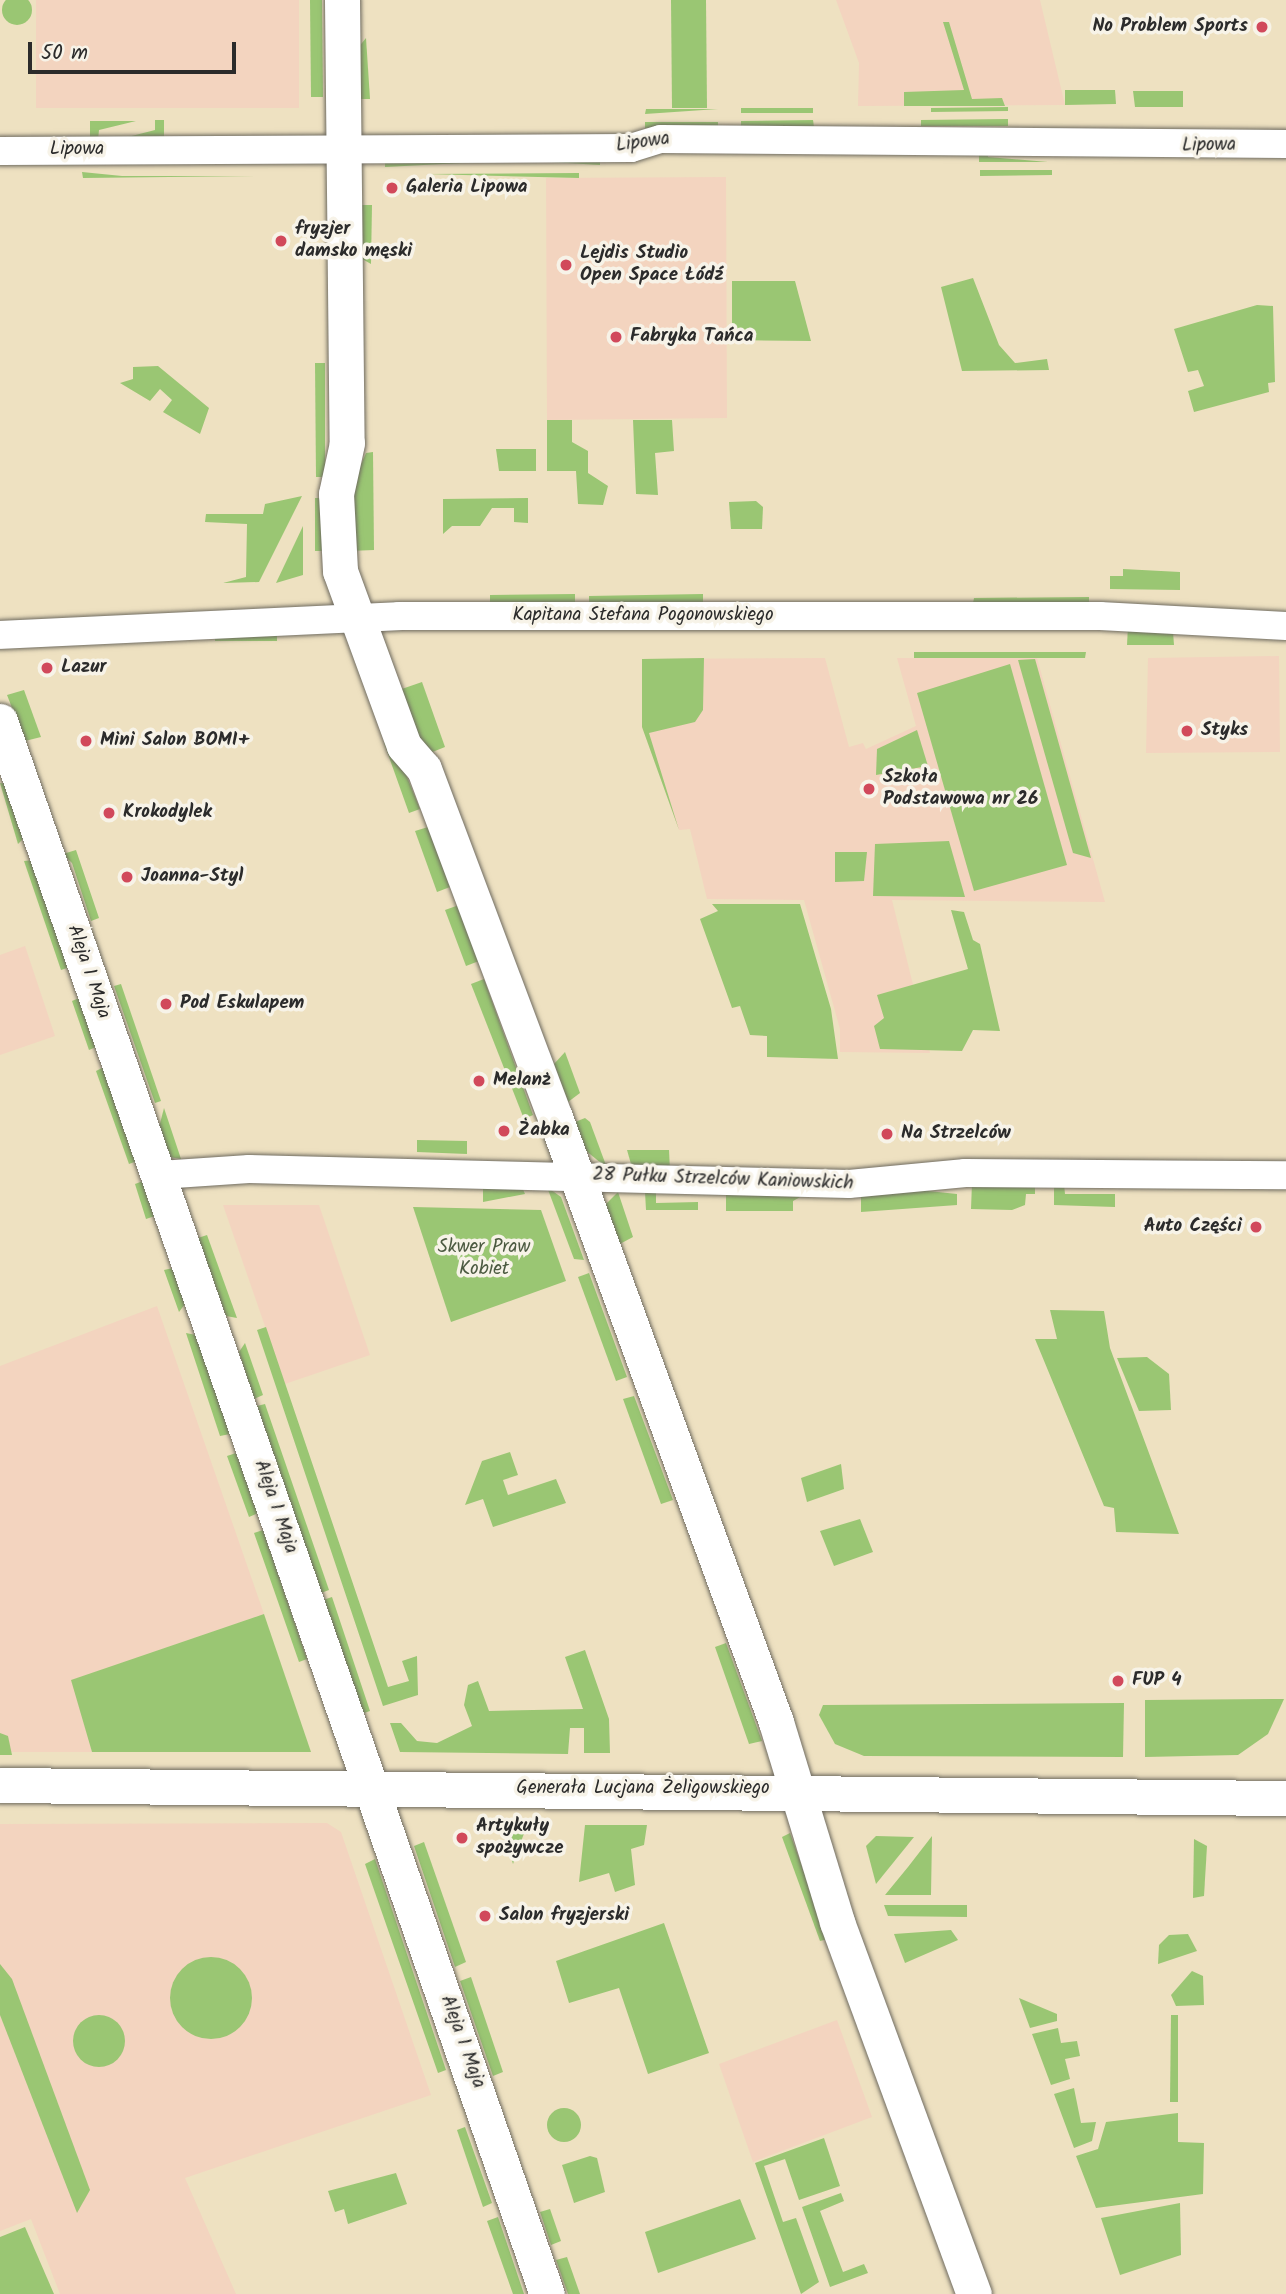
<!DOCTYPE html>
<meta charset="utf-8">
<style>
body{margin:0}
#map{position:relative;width:1286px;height:2294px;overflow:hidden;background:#eee1c1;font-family:Kalam,sans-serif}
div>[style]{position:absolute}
.built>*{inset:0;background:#f3d4bf}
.green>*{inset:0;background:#9ac673}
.round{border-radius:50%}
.roads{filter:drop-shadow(0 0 2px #6f6b60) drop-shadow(0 0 2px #6f6b60)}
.minor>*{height:28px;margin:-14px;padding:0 14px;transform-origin:14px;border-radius:14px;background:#fff}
.tertiary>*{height:35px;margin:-17.5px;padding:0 17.5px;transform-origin:17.5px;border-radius:17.5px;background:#fff}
.dots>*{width:19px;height:19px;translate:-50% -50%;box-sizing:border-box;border:4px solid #f7f3e8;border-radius:50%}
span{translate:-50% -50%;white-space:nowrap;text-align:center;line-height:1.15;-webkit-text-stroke:7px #f7f3e8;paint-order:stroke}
.poi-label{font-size:19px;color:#2b2b2b;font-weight:700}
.right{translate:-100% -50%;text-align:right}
.left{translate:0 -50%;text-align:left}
.street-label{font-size:19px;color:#2b2b2b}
.park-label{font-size:19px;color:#4c5a41}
.scale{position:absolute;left:28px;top:42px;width:208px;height:32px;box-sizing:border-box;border:4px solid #2b2b2b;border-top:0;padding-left:9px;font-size:21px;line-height:24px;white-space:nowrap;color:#2b2b2b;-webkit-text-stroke:5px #f7f3e8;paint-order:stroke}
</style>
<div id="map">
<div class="built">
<div style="clip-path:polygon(36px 0,299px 0,299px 108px,36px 108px)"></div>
<div style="clip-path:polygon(836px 0,1040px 0,1065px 105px,858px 106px,859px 63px)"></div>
<div style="clip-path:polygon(726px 177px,727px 418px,547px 420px,546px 178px)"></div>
<div style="clip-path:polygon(1279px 656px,1280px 752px,1146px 753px,1148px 658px)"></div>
<div style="clip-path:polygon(825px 658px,849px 747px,863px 743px,866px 749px,916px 726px,897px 658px,1037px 658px,1105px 902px,892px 900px,930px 1053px,840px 1052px,840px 1029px,804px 900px,707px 899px,690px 829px,679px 830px,642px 727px,642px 659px)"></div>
<div style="clip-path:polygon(25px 946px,55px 1036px,0 1055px,0 955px)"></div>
<div style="clip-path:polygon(223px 1205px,319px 1205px,370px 1355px,285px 1384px)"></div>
<div style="clip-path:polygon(157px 1306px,264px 1614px,72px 1680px,92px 1752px,0 1752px,0 1366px)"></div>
<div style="clip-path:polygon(327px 1823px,341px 1832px,431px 2095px,185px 2178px,236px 2294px,60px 2294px,31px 2219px,0 2231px,0 1824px)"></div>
<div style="clip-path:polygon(837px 2020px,872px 2117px,753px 2162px,719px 2064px)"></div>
</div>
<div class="green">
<div class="round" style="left:2px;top:-5px;width:30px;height:30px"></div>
<div style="clip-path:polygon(310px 0,322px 0,323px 97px,311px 97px)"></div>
<div style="clip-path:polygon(671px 0,706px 0,707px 108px,672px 108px)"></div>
<div style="clip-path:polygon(943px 22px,949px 22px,972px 99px,1002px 98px,1005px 106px,904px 106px,904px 92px,964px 90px)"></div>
<div style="clip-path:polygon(366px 38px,370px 99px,357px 99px,357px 49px)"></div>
<div style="clip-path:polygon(1065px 90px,1115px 90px,1116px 104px,1065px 105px)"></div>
<div style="clip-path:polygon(1133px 91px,1183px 91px,1183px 107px,1135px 107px)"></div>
<div style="clip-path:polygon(1008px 107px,1008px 111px,931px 112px,931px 108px)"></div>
<div style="clip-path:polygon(741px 108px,813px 108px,813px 113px,741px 113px)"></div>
<div style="clip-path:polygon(646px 109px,718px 109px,645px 114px)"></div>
<div style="clip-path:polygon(1008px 119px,1008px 126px,921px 126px,921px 120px)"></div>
<div style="clip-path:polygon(155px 120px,164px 120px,164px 139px,120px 139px,155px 130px)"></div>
<div style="clip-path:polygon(813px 120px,814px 127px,741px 127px,741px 121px)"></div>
<div style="clip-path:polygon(90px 121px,136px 121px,99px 130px,98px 140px,90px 140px)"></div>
<div style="clip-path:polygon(645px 122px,718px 122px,718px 128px,645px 128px)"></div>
<div style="clip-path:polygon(979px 149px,987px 149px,988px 157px,1048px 162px,979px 162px)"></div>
<div style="clip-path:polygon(600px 159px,600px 165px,517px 160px)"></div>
<div style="clip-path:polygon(501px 161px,385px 167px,385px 162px)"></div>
<div style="clip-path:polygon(980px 170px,1052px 170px,1052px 175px,980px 176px)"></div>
<div style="clip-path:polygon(82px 172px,122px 176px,261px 176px,83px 178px)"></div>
<div style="clip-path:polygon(579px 173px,579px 178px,425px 174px)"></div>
<div style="clip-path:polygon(357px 205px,372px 205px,371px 264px,357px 256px)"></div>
<div style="clip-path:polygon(973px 278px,999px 345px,1015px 363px,1047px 359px,1049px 370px,962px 371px,941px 287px)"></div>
<div style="clip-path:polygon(732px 281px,795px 281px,811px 341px,732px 340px)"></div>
<div style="clip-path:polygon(1257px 305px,1273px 306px,1275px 382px,1268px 383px,1269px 392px,1194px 412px,1188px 391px,1204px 386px,1198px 370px,1188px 372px,1174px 329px)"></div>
<div style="clip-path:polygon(315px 363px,325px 363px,325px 477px,316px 477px)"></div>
<div style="clip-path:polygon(158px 366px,209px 408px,200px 434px,163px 412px,172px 400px,160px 389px,150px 401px,120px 383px,133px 379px,133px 367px)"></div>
<div style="clip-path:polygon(547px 420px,572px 420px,572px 442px,588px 451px,588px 473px,608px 486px,603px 505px,578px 504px,576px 471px,547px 471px)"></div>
<div style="clip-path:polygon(633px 420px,672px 420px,674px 451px,655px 453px,658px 495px,636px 494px)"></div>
<div style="clip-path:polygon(496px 449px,536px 449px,536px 471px,499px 471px)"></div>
<div style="clip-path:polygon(373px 452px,374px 550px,349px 551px,348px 494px,366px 453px)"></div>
<div style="clip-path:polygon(302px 496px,259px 582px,223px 583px,246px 577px,247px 524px,205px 522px,206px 514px,263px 514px,265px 504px)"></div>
<div style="clip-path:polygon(315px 498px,324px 498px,326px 551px,315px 551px)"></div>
<div style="clip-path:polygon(528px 498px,528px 523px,514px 522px,514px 508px,492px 508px,480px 526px,452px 526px,443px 534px,443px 499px)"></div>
<div style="clip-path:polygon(756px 501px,763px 507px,762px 529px,731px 529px,729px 502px)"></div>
<div style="clip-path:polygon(303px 526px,303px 575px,276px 583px)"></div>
<div style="clip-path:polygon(1123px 569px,1180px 572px,1180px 590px,1110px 589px,1110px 576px,1123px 576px)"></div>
<div style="clip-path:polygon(575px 594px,575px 603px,490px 603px,490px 595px)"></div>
<div style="clip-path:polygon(703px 594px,703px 603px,589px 603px,589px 596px)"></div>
<div style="clip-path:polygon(1089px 597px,1089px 604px,973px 603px,974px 598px)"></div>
<div style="clip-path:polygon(1128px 626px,1173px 632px,1174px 645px,1127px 645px)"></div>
<div style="clip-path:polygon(215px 634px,277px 634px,277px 641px,215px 641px)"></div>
<div style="clip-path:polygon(914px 652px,1086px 652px,1085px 658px,914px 658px)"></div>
<div style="clip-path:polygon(704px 658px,703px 710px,695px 722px,649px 733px,679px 830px,642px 727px,642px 659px)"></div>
<div style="clip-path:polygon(1035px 659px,1091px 858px,1073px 853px,1018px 660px)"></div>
<div style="clip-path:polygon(1010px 664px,1067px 865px,974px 891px,917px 693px)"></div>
<div style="clip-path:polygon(422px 682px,445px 747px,430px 753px,413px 738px,396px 691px)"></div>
<div style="clip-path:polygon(24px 690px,41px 737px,25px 741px,7px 695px)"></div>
<div style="clip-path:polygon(917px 730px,928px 766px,876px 775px,877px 749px)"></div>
<div style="clip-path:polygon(392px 740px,420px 809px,409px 813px,384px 743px)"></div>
<div style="clip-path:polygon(0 783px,7px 784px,25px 837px,18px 844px)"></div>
<div style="clip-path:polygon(428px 827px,450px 887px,437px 892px,415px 831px)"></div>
<div style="clip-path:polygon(949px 841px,965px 897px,873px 896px,875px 844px)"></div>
<div style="clip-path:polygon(76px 850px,99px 918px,91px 921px,72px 863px,63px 854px)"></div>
<div style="clip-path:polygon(835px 852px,867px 852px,864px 881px,835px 882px)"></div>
<div style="clip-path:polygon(34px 860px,70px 967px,61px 970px,24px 861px)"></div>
<div style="clip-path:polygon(712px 904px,800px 904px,831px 1009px,838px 1059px,767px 1057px,767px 1036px,750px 1035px,740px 1006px,732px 1008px,700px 919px,718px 911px)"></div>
<div style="clip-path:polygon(459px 905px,479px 961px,466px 966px,445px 910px)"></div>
<div style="clip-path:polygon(951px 910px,964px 912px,973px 940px,980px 944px,1000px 1031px,973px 1030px,962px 1051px,880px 1049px,874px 1026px,884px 1018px,877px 995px,968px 969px)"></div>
<div style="clip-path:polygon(484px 979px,533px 1115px,524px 1119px,471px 984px)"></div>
<div style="clip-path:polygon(121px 984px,161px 1101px,155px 1103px,114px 986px)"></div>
<div style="clip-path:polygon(79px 998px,96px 1047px,89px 1050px,72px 1001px)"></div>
<div style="clip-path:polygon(565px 1052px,580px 1093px,568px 1102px,554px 1064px)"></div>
<div style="clip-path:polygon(104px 1067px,137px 1161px,129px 1164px,96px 1071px)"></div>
<div style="clip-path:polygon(164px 1108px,181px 1159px,169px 1157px,156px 1139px)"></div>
<div style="clip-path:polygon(585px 1118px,590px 1122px,607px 1168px,585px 1150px,575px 1122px)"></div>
<div style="clip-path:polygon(417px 1140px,467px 1141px,467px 1154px,417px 1152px)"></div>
<div style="clip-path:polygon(627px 1150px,669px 1150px,670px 1171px,633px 1171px)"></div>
<div style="clip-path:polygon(143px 1181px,155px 1216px,146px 1219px,135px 1184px)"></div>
<div style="clip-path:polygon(972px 1183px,1035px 1184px,1035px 1194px,1026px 1194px,1025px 1205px,1012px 1210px,971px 1209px)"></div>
<div style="clip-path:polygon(483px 1184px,521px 1185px,525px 1194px,483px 1202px)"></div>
<div style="clip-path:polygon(1054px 1184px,1064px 1184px,1065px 1194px,1115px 1194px,1115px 1207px,1054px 1205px)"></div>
<div style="clip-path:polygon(547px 1187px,561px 1197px,584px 1260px,574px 1259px)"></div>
<div style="clip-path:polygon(909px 1189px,957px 1194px,957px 1205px,861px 1212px,861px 1194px)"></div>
<div style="clip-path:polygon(618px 1192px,633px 1237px,616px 1246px,605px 1205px)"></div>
<div style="clip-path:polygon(645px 1192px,656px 1192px,656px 1203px,698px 1202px,698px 1210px,646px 1210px)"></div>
<div style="clip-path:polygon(726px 1193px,802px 1196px,793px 1201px,793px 1211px,726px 1211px)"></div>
<div style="clip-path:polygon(413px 1207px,541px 1210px,566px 1281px,451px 1322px)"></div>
<div style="clip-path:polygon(207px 1235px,237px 1318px,226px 1316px,198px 1238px)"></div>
<div style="clip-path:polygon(173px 1268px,185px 1304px,179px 1312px,164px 1270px)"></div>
<div style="clip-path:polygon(589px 1273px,627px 1377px,616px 1381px,578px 1277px)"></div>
<div style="clip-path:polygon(1050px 1310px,1104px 1311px,1110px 1348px,1179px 1534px,1116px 1532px,1114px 1508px,1104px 1506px,1035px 1339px,1057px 1339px)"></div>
<div style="clip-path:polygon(266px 1327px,388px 1687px,409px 1681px,402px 1661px,417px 1656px,418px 1695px,383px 1706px,257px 1330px)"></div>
<div style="clip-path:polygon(186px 1333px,196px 1335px,230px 1434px,220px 1436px)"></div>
<div style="clip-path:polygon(245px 1343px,263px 1395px,254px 1399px,239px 1352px)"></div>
<div style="clip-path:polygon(1147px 1357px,1169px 1374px,1171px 1410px,1139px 1411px,1117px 1358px)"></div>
<div style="clip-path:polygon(634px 1396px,673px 1500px,661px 1504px,623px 1399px)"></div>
<div style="clip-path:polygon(265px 1404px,329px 1590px,321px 1593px,257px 1406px)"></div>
<div style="clip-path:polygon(510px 1452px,518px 1475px,503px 1480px,508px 1495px,556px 1479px,566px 1503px,493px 1527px,483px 1499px,465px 1505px,482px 1461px)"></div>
<div style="clip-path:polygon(236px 1453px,258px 1513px,249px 1517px,227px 1456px)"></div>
<div style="clip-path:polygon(841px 1464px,844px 1489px,807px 1502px,801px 1478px)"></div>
<div style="clip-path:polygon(860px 1519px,873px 1552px,834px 1566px,820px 1531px)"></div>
<div style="clip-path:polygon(263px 1530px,307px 1659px,299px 1662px,254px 1533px)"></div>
<div style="clip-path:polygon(332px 1597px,370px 1711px,361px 1714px,323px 1600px)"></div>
<div style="clip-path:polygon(264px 1614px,311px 1752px,92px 1752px,71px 1680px)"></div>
<div style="clip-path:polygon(726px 1643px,762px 1741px,749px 1744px,715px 1647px)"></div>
<div style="clip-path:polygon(585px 1650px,609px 1719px,610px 1753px,584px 1753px,584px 1728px,570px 1728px,568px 1754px,400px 1752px,390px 1723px,401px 1723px,417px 1741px,437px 1743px,472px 1726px,464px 1705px,468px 1685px,478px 1681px,489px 1711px,583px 1709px,565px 1657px)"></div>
<div style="clip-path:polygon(1284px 1699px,1268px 1734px,1238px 1755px,1145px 1757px,1145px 1700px)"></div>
<div style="clip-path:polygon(1124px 1703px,1123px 1757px,864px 1756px,835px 1744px,819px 1715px,823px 1705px)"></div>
<div style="clip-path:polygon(0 1733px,8px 1736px,12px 1755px,0 1755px)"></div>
<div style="clip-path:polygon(501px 1825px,527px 1825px,513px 1864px)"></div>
<div style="clip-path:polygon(585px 1825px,647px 1825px,644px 1845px,631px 1849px,635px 1885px,615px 1892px,609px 1873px,579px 1882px)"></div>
<div style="clip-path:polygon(790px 1833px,828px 1939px,820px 1941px,782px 1837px)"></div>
<div style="clip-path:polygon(876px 1836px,914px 1837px,876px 1884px,866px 1846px)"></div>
<div style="clip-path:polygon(932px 1836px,931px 1895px,885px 1895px,908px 1867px)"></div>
<div style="clip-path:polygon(1194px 1839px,1207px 1846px,1204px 1896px,1193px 1898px)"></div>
<div style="clip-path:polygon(424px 1842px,466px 1962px,455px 1967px,414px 1846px)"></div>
<div style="clip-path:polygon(375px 1859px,446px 2070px,438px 2073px,365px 1864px)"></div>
<div style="clip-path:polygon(884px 1905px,967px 1905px,967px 1917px,888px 1916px)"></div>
<div style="clip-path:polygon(664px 1923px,709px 2053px,648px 2074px,619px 1988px,569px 2003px,556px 1961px)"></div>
<div style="clip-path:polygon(951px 1930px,958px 1940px,905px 1963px,894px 1934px)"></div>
<div style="clip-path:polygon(1188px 1934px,1197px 1951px,1158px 1964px,1159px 1945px,1169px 1935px)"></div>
<div class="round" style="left:170px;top:1957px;width:82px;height:82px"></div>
<div style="clip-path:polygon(0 1964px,12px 1979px,90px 2190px,77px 2213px,0 2015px)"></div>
<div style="clip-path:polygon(1192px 1971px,1203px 1976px,1204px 2005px,1176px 2006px,1171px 1995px)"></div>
<div style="clip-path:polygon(471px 1977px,503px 2072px,493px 2076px,460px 1981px)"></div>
<div style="clip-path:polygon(1019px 1998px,1057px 2014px,1057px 2021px,1030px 2028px)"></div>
<div style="clip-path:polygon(1171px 2015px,1178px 2015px,1178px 2102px,1170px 2102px)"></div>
<div class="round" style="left:73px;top:2015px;width:52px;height:52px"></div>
<div style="clip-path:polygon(1058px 2028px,1061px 2043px,1077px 2041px,1080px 2056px,1065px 2059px,1070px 2079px,1051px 2085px,1032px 2034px)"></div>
<div style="clip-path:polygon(1074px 2088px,1081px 2123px,1096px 2122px,1092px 2141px,1074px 2148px,1054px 2094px)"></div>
<div class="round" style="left:547px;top:2108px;width:34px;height:34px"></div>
<div style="clip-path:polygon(1178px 2113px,1178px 2142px,1204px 2143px,1203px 2194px,1096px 2208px,1076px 2156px,1098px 2149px,1106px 2122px)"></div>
<div style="clip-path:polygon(465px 2127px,492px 2203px,483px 2207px,457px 2130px)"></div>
<div style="clip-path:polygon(824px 2138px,840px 2186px,799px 2200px,785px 2159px,764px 2166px,783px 2222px,796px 2218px,819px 2282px,801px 2294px,755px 2163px)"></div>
<div style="clip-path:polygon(590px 2156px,597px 2158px,605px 2192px,574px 2203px,562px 2165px)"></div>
<div style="clip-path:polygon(396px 2173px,407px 2204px,348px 2224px,344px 2209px,335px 2212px,328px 2191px)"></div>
<div style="clip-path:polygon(841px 2193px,844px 2201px,820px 2211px,843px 2272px,864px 2264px,868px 2273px,830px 2287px,802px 2207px)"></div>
<div style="clip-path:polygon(740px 2199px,756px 2239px,658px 2273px,645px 2232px)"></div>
<div style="clip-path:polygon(1180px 2203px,1181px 2255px,1120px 2275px,1101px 2218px)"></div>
<div style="clip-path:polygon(550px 2209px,561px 2241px,551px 2245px,540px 2212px)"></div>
<div style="clip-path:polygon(498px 2217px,524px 2294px,513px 2294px,487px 2221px)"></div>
<div style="clip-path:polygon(25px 2227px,54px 2294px,0 2294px,0 2237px)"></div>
<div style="clip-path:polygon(567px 2257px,580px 2294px,568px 2294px,556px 2260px)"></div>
</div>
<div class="roads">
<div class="minor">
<div style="left:0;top:151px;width:631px;rotate:-0.27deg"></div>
<div style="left:631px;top:148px;width:31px;rotate:-17deg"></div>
<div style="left:661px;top:139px;width:625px;rotate:0.46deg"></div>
<div style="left:0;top:635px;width:399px;rotate:-2.7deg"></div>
<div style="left:399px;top:616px;width:701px"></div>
<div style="left:1100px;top:616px;width:186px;rotate:3.1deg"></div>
<div style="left:160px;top:1175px;width:89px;rotate:-3.9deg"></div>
<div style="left:249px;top:1169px;width:600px;rotate:1.43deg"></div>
<div style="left:849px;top:1184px;width:117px;rotate:-5.4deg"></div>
<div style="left:965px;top:1173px;width:321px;rotate:0.4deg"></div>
</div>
<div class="tertiary">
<div style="left:342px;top:0;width:443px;rotate:89.4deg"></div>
<div style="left:347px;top:443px;width:52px;rotate:102.2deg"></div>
<div style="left:336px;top:494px;width:77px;rotate:87deg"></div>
<div style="left:340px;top:571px;width:186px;rotate:69.9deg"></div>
<div style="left:404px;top:746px;width:30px;rotate:49deg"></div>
<div style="left:424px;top:769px;width:372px;rotate:69.4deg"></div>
<div style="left:555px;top:1117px;width:644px;rotate:69.93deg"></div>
<div style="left:776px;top:1722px;width:209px;rotate:73deg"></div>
<div style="left:837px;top:1922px;width:396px;rotate:69.8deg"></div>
<div style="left:0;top:721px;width:1665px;rotate:70.83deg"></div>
<div style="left:0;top:1785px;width:1286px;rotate:0.58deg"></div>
</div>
</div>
<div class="dots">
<div style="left:1262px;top:27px;background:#d1495b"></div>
<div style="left:392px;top:188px;background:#d1495b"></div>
<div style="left:281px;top:241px;background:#d1495b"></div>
<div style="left:566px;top:265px;background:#d1495b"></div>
<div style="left:616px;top:337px;background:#d1495b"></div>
<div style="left:47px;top:668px;background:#d1495b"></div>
<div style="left:1187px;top:731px;background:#d1495b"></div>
<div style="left:86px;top:741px;background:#d1495b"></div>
<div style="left:869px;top:789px;background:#d1495b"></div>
<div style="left:109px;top:813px;background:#d1495b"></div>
<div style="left:127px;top:877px;background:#d1495b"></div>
<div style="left:166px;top:1004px;background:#d1495b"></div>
<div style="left:479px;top:1081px;background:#d1495b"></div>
<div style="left:504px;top:1131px;background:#d1495b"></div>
<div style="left:887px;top:1134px;background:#d1495b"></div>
<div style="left:1256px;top:1227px;background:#d1495b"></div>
<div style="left:1118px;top:1681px;background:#d1495b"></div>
<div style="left:462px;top:1838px;background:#d1495b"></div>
<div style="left:485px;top:1916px;background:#d1495b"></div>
</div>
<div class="poi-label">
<span class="right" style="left:1248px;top:27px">No Problem Sports</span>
<span class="left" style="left:406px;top:188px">Galeria Lipowa</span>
<span class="left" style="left:295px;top:241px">fryzjer<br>damsko męski</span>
<span class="left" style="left:580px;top:265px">Lejdis Studio<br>Open Space Łódź</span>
<span class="left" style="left:630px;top:337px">Fabryka Tańca</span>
<span class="left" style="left:61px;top:668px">Lazur</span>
<span class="left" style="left:1201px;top:731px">Styks</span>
<span class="left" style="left:100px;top:741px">Mini Salon BOMI+</span>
<span class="left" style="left:883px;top:789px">Szkoła<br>Podstawowa nr 26</span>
<span class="left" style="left:123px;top:813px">Krokodylek</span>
<span class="left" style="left:141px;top:877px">Joanna-Styl</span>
<span class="left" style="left:180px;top:1004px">Pod Eskulapem</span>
<span class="left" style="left:493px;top:1081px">Melanż</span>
<span class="left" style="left:518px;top:1131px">Żabka</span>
<span class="left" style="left:901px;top:1134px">Na Strzelców</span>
<span class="right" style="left:1242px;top:1227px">Auto Części</span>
<span class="left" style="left:1132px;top:1681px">FUP 4</span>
<span class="left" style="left:476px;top:1838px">Artykuły<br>spożywcze</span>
<span class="left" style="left:499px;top:1916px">Salon fryzjerski</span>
</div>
<div class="street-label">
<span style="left:643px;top:143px;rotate:-8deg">Lipowa</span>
<span style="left:1209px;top:146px;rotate:-1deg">Lipowa</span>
<span style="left:77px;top:150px">Lipowa</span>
<span style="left:643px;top:616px">Kapitana Stefana Pogonowskiego</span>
<span style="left:88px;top:972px;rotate:71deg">Aleja 1 Maja</span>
<span style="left:723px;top:1180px;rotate:2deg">28 Pułku Strzelców Kaniowskich</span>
<span style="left:275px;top:1507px;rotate:71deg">Aleja 1 Maja</span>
<span style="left:643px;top:1789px">Generała Lucjana Żeligowskiego</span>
<span style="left:462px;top:2042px;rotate:70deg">Aleja 1 Maja</span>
</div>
<div class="park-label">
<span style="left:484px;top:1259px">Skwer Praw<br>Kobiet</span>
</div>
<div class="scale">50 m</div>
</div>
